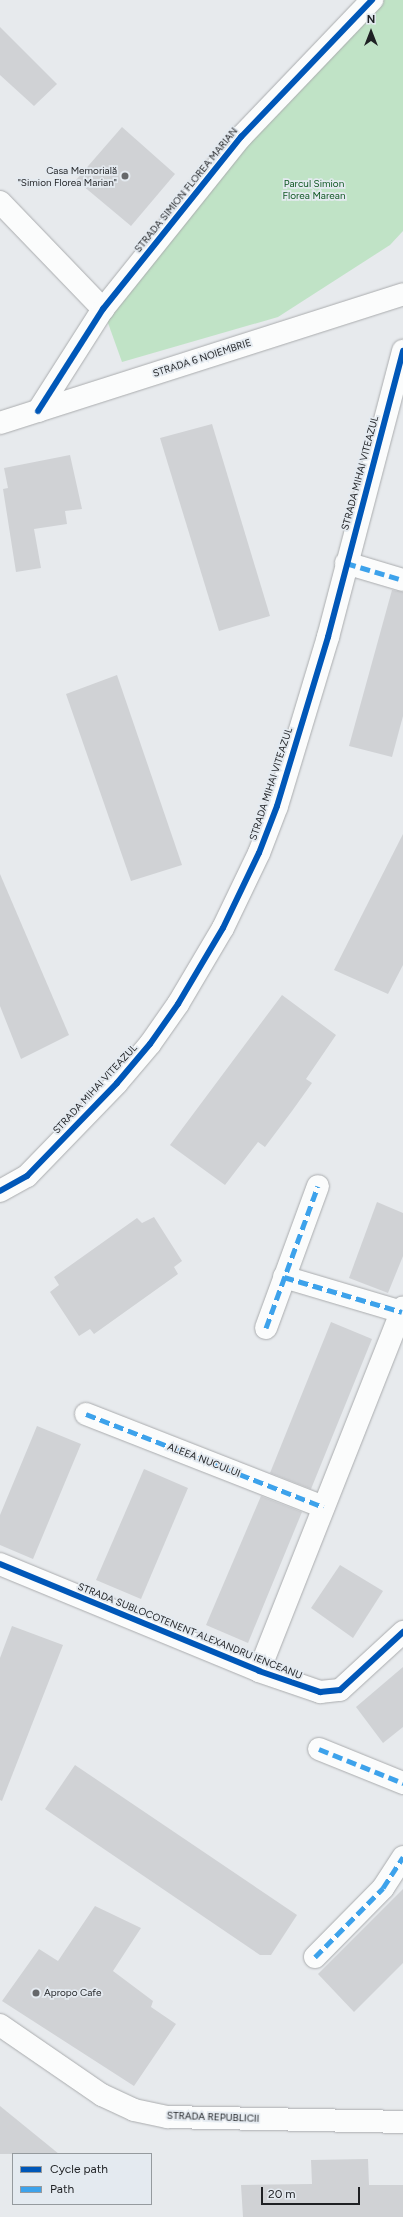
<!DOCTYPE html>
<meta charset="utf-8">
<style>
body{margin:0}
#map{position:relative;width:403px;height:2217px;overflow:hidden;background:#e7eaed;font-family:Figtree,sans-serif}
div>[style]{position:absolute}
.green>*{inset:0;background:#c0e3c6}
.building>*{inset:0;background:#d0d2d5}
.roads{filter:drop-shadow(0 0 1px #aaacae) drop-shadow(0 0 1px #aaacae)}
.pedestrian>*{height:22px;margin:-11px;padding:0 11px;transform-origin:11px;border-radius:11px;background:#fbfcfc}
.minor>*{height:22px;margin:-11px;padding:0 11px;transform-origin:11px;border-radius:11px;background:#fbfcfc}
.quiet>*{height:5px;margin-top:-2.5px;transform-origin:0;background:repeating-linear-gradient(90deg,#3da2eb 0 10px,transparent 0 15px)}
.cycleway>*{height:6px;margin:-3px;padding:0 3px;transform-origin:3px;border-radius:3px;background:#0057b8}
.dots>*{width:11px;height:11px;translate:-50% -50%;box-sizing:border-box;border:2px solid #e4eaf0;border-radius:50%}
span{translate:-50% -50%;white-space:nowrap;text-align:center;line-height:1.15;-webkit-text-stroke:3.5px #e4eaf0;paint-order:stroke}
.poi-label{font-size:10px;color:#1f2124}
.right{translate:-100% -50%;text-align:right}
.left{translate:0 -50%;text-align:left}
.park-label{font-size:10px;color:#0e5621}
.street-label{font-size:10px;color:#1f2124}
.legend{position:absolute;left:12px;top:2153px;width:140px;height:52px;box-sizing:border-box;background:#e4eaf0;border:1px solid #959a9e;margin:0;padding:5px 7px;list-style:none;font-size:12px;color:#1f2124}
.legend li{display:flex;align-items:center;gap:8px;height:20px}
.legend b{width:20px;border:1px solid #959a9e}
.north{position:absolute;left:351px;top:12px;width:40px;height:40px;-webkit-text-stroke:3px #e4eaf0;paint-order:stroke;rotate:0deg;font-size:11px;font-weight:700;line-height:16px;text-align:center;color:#1f2124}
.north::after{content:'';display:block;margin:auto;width:14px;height:18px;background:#1f2124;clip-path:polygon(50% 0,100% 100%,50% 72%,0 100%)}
.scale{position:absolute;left:261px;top:2187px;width:99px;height:18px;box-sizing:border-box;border:2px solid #1f2124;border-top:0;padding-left:5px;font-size:12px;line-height:14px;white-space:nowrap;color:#1f2124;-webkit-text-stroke:3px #e4eaf0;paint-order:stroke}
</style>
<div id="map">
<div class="green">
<div style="clip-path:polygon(372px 0,403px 0,403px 231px,390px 245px,278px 317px,122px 362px,103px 309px)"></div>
</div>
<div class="building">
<div style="clip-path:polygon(0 27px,57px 84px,34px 106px,0 75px)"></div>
<div style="clip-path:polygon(122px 127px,175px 174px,131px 226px,76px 180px)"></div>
<div style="clip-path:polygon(212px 424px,270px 616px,219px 631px,160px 438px)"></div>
<div style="clip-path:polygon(70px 455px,82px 509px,65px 511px,67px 524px,34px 529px,41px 568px,16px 572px,3px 489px,8px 488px,4px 468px)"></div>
<div style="clip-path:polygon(392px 590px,403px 592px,403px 716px,392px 757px,349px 746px)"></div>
<div style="clip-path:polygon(117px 675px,182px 865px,131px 881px,66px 694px)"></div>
<div style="clip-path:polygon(403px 834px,403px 965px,388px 994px,334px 970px)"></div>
<div style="clip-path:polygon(0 874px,69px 1035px,21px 1059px,0 1006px)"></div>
<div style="clip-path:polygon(282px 995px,336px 1035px,306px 1079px,312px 1083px,292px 1111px,265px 1147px,258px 1142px,225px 1185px,170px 1145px)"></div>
<div style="clip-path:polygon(377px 1202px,403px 1213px,403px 1256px,388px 1293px,349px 1278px)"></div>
<div style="clip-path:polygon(154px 1217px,182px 1261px,174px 1267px,178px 1274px,94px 1334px,90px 1329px,79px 1336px,50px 1292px,59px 1285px,54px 1277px,137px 1218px,142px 1223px)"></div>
<div style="clip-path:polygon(331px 1322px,372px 1339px,311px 1489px,270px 1473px)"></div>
<div style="clip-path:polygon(37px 1426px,81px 1444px,33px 1559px,0 1545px,0 1515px)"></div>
<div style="clip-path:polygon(144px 1469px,188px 1488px,141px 1599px,96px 1580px)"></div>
<div style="clip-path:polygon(261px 1496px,302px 1512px,248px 1643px,206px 1625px)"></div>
<div style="clip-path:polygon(340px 1565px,383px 1591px,353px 1638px,311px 1608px)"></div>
<div style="clip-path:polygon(12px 1626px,63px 1645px,2px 1801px,0 1800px,0 1658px)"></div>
<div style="clip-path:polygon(403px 1667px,403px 1727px,383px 1743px,356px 1707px)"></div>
<div style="clip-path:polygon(75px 1765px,297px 1915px,271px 1955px,260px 1955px,45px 1809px)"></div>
<div style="clip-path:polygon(403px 1889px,403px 1963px,354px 2012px,318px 1974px)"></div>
<div style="clip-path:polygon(95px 1906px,141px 1928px,113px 1971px,153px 2001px,151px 2007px,176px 2024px,134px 2086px,2px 2001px,39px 1949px,58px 1961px)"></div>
<div style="clip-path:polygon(0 2106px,59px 2154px,0 2154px)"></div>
<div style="clip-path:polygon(368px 2159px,369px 2185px,403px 2185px,403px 2217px,243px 2217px,241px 2185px,312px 2184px,311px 2160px)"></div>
</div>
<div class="roads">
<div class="pedestrian">
<div style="left:346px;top:563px;width:59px;rotate:16.6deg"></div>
</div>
<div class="minor">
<div style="left:0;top:202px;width:149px;rotate:46.1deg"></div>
<div style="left:38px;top:411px;width:121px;rotate:-57.5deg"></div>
<div style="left:103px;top:309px;width:221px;rotate:-51.3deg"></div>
<div style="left:241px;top:137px;width:190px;rotate:-46.3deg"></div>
<div style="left:0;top:423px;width:423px;rotate:-17.7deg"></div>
<div style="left:0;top:1191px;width:31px;rotate:-29deg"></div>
<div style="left:27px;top:1176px;width:129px;rotate:-45.9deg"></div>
<div style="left:117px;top:1083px;width:51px;rotate:-49.8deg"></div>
<div style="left:150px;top:1044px;width:49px;rotate:-55deg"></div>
<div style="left:178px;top:1004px;width:88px;rotate:-59.4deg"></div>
<div style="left:223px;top:928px;width:83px;rotate:-64.4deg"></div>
<div style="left:259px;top:853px;width:50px;rotate:-69deg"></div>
<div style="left:277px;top:806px;width:177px;rotate:-73.2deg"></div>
<div style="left:328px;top:637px;width:296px;rotate:-75.3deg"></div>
<div style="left:284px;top:1277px;width:123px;rotate:16.5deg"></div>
<div style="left:266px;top:1328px;width:151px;rotate:-69.9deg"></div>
<div style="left:86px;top:1414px;width:255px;rotate:21.4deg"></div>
<div style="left:0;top:1564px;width:280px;rotate:22.4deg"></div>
<div style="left:259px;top:1671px;width:65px;rotate:19deg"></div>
<div style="left:320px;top:1692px;width:20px;rotate:-6deg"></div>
<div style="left:340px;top:1690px;width:86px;rotate:-42.6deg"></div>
<div style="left:259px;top:1671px;width:391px;rotate:-68.4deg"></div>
<div style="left:319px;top:1749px;width:91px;rotate:22deg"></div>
<div style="left:315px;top:1957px;width:97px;rotate:-45.4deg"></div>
<div style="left:383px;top:1888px;width:37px;rotate:-57deg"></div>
<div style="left:0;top:2025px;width:124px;rotate:34.5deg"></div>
<div style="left:102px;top:2095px;width:35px;rotate:25deg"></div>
<div style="left:134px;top:2110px;width:35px;rotate:12deg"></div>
<div style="left:168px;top:2117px;width:235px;rotate:1.2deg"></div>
</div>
</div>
<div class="quiet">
<div style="left:346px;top:563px;width:59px;rotate:16.6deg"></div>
<div style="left:284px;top:1277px;width:123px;rotate:16.5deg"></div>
<div style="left:266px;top:1328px;width:151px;rotate:-69.9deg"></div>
<div style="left:86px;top:1414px;width:255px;rotate:21.4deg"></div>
<div style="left:319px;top:1749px;width:91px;rotate:22deg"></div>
<div style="left:315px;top:1957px;width:97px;rotate:-45.4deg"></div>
<div style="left:383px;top:1888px;width:37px;rotate:-57deg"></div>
</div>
<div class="cycleway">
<div style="left:38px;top:411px;width:121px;rotate:-57.5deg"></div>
<div style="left:103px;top:309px;width:221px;rotate:-51.3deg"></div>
<div style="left:241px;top:137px;width:190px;rotate:-46.3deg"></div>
<div style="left:0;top:1191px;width:31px;rotate:-29deg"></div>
<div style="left:27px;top:1176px;width:129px;rotate:-45.9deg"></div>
<div style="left:117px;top:1083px;width:51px;rotate:-49.8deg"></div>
<div style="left:150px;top:1044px;width:49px;rotate:-55deg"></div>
<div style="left:178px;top:1004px;width:88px;rotate:-59.4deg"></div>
<div style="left:223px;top:928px;width:83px;rotate:-64.4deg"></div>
<div style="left:259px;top:853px;width:50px;rotate:-69deg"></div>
<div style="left:277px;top:806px;width:177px;rotate:-73.2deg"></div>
<div style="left:328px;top:637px;width:296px;rotate:-75.3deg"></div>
<div style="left:0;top:1564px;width:280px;rotate:22.4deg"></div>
<div style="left:259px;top:1671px;width:65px;rotate:19deg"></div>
<div style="left:320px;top:1692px;width:20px;rotate:-6deg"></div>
<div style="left:340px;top:1690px;width:86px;rotate:-42.6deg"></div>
</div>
<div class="dots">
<div style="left:125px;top:176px;background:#65676a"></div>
<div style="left:36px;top:1993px;background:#65676a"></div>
</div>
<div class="poi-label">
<span class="right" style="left:117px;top:176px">Casa Memorială<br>"Simion Florea Marian"</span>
<span class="left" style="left:44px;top:1993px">Apropo Cafe</span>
</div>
<div class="park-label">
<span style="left:314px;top:189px">Parcul Simion<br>Florea Marean</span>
</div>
<div class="street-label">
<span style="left:186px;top:190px;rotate:-51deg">STRADA SIMION FLOREA MARIAN</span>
<span style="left:202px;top:358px;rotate:-18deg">STRADA 6 NOIEMBRIE</span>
<span style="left:360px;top:473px;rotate:-75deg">STRADA MIHAI VITEAZUL</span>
<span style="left:271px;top:784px;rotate:-72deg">STRADA MIHAI VITEAZUL</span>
<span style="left:95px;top:1089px;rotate:-47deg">STRADA MIHAI VITEAZUL</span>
<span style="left:204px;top:1460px;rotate:21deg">ALEEA NUCULUI</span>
<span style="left:190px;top:1631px;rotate:22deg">STRADA SUBLOCOTENENT ALEXANDRU IENCEANU</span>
<span style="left:213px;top:2117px;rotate:2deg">STRADA REPUBLICII</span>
</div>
<ul class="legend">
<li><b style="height:5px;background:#0057b8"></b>Cycle path</li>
<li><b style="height:5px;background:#3da2eb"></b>Path</li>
</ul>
<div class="north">N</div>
<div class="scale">20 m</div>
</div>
